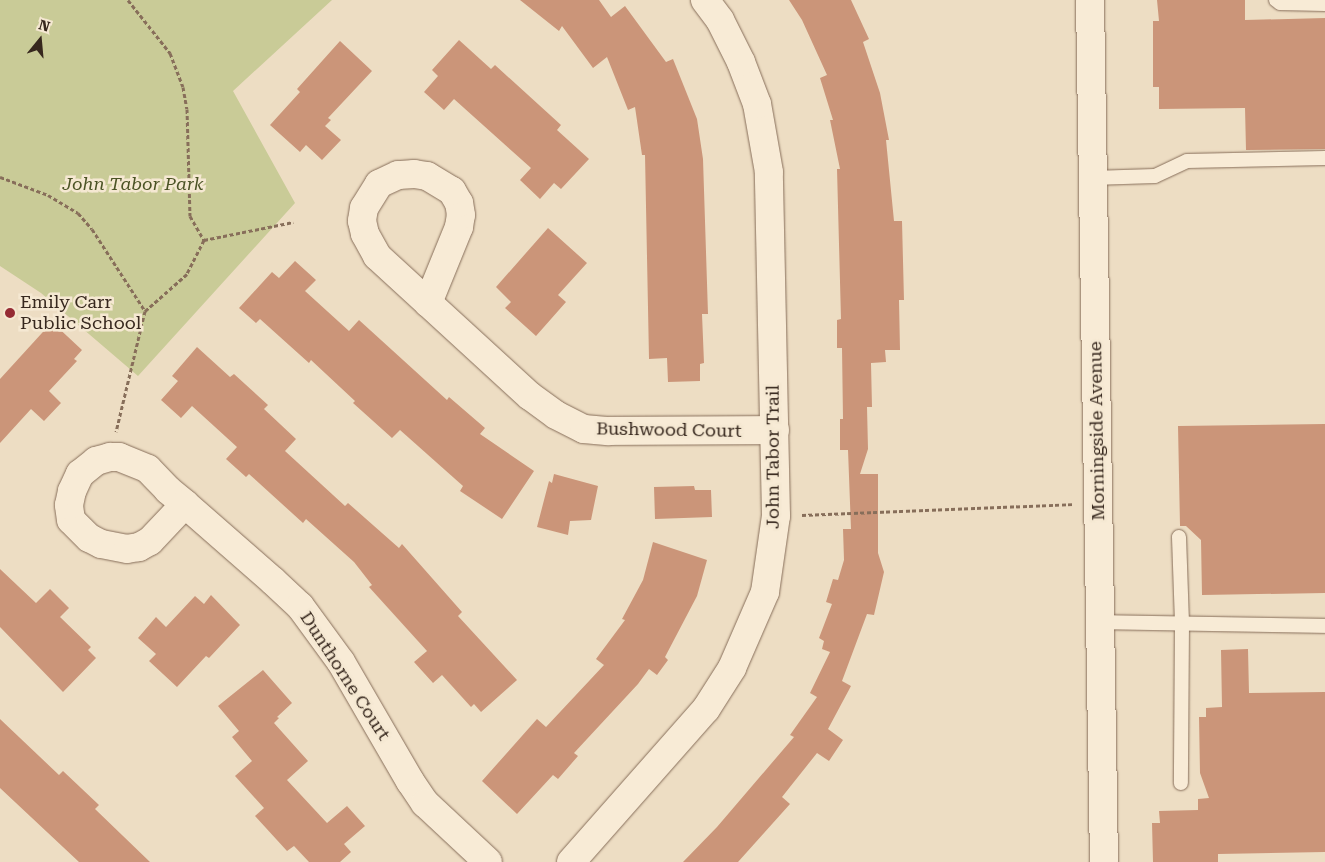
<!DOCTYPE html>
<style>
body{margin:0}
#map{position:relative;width:1325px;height:862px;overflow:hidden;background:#edddc3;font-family:"Roboto Serif",serif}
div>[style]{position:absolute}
.green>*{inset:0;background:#c9cb97}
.building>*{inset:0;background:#cb9579}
.path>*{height:3px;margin-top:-1.5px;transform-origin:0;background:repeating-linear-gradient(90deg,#876e5a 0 4px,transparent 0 6.5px)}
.roads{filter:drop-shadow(0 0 1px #876e5a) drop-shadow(0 0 1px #876e5a)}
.lane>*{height:14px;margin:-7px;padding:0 7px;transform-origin:7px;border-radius:7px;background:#f8ebd6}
.street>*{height:28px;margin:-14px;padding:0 14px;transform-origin:14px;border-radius:14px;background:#f8ebd6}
.secondary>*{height:28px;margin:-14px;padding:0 14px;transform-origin:14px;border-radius:14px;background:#f8ebd6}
.dots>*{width:14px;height:14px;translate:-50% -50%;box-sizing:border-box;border:2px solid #f5e8d2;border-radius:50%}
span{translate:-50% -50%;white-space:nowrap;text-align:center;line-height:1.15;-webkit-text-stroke:5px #f5e8d2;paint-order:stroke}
.park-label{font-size:18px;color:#4b5325;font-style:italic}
.poi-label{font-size:18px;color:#37281e}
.left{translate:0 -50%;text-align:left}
.street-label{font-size:18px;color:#37281e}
.north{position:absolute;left:15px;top:15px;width:50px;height:50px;-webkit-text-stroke:4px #f5e8d2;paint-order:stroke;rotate:17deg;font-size:14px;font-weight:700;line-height:20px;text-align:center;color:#37281e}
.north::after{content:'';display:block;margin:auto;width:18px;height:22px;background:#37281e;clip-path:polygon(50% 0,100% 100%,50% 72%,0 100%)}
</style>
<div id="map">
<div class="green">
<div style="clip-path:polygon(0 0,332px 0,233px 91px,295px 203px,138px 376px,41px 293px,0 266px)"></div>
</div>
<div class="building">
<div style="clip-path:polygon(520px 0,599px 0,611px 17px,625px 6px,666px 62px,673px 59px,697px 119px,703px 159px,708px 314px,702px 314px,704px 363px,700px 364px,700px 381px,668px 382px,667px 358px,649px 359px,645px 155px,642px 155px,635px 107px,628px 110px,607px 57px,593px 68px,562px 26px,559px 31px)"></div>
<div style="clip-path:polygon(789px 0,851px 0,869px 39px,863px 42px,880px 93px,889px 140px,886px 140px,894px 221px,902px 221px,904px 300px,899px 300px,900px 350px,885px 350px,886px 362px,871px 363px,872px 407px,867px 407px,868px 449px,860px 474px,878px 474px,878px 553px,884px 572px,874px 615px,867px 614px,842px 681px,851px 686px,828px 729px,843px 740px,829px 761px,817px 753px,782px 797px,790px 804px,738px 862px,683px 862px,717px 827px,794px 737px,790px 735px,817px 697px,810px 693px,830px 652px,822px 649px,824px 641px,819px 638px,832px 604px,826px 602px,833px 579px,838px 580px,844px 560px,843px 529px,851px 529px,848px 450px,840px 450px,840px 419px,843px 419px,842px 348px,837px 348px,837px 320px,841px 319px,837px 169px,840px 169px,830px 120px,833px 120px,820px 78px,827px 75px,802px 20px)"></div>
<div style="clip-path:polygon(1157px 0,1245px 0,1245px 20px,1325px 18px,1325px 149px,1246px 150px,1245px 108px,1159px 109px,1159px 87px,1153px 87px,1153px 21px,1159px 21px)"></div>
<div style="clip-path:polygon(459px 40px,491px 69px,495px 65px,561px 125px,557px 130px,589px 159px,561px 189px,554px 183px,540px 199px,520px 180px,531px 168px,454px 99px,444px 110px,424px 92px,438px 76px,432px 70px)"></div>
<div style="clip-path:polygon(340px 41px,372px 71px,328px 118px,331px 120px,325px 126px,341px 140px,322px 160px,306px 145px,300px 152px,270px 125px,300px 92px,297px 89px)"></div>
<div style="clip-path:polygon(548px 228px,587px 263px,558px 295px,566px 302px,536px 336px,505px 308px,511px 302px,496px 287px)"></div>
<div style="clip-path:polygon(295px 261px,316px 280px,305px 291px,349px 331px,359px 320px,447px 400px,449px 397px,485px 428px,480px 434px,534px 471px,502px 519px,460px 491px,463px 486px,400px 430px,392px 438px,353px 403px,355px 401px,311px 360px,309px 363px,260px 319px,256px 323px,239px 308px,272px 272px,279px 278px)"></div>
<div style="clip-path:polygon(52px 322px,82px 350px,74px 359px,77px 361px,49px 391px,61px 403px,44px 421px,31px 409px,0 443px,0 379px)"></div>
<div style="clip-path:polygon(197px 347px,230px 377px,234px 374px,268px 405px,264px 409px,296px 439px,285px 451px,345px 506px,348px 503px,399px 548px,402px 544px,462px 612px,458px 616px,517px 680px,481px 712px,474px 704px,471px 707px,442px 675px,433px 683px,414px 662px,427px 651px,369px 587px,372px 585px,354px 562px,306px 519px,303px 523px,249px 474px,246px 477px,226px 459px,237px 447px,192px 406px,181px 418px,161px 400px,178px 381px,172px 376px)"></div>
<div style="clip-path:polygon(1325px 424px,1325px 593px,1202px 595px,1201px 540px,1186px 526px,1180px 526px,1178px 426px)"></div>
<div style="clip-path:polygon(554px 474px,598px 486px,591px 520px,570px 521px,568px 535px,537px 527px,549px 481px,552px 483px)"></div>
<div style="clip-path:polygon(694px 486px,695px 490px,711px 490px,712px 517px,655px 519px,654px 487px)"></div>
<div style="clip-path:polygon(653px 542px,707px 560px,697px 596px,665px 657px,668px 660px,657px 675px,649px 669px,638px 684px,574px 753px,578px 756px,558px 779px,553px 775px,517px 814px,482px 781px,537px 719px,546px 727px,604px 665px,596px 659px,625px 620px,622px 619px,643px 580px)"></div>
<div style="clip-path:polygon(0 569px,36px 603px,50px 589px,69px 608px,60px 617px,91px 647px,88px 650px,96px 658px,63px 692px,0 627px)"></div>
<div style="clip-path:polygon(211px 595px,240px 625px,209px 658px,206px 656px,177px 687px,149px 661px,156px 654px,138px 638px,156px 617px,166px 627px,195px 596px,204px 604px)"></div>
<div style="clip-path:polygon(1248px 649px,1249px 693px,1325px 692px,1325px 852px,1218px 854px,1218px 862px,1153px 862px,1152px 823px,1160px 823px,1159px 811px,1198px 810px,1198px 799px,1209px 798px,1200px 773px,1199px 717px,1206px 717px,1206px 708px,1222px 707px,1221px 650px)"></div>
<div style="clip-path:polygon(263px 670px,292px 703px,277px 717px,279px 718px,274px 723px,308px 761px,287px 780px,327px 823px,347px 806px,365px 826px,344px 844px,351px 852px,340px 862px,309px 862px,294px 846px,287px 851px,255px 816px,264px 808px,235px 776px,252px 761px,232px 737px,239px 731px,218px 706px)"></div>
<div style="clip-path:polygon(0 719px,59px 775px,63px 771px,99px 805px,95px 809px,150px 862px,79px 862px,0 788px)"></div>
</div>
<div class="path">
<div style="left:128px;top:0;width:68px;rotate:51.6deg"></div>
<div style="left:170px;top:53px;width:36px;rotate:69deg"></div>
<div style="left:183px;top:87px;width:22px;rotate:80deg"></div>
<div style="left:187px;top:109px;width:107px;rotate:88.4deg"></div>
<div style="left:190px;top:216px;width:28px;rotate:60deg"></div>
<div style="left:204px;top:240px;width:38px;rotate:117deg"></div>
<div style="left:187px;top:274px;width:56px;rotate:138.6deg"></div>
<div style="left:0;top:177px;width:51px;rotate:20.6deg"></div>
<div style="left:48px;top:195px;width:35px;rotate:31deg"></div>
<div style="left:78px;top:213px;width:21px;rotate:49deg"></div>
<div style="left:92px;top:229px;width:98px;rotate:57.1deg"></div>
<div style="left:145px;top:311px;width:124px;rotate:103.5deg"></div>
<div style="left:204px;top:240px;width:91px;rotate:-11.4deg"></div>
<div style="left:802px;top:515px;width:271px;rotate:-2.3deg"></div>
</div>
<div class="roads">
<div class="lane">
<div style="left:1276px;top:0;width:5px;rotate:37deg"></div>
<div style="left:1280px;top:3px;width:45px;rotate:1.3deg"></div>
<div style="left:1092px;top:178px;width:63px;rotate:-1.8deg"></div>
<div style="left:1155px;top:176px;width:35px;rotate:-25deg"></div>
<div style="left:1187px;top:161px;width:138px;rotate:-1.2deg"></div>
<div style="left:1179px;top:537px;width:86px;rotate:88deg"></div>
<div style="left:1182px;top:623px;width:160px;rotate:90.4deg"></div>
<div style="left:1100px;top:622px;width:225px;rotate:1deg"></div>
</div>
<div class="street">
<div style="left:428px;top:303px;width:82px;rotate:-67.8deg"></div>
<div style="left:459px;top:227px;width:12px;rotate:-81deg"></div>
<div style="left:461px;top:215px;width:12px;rotate:-99deg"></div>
<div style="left:459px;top:203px;width:14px;rotate:-120deg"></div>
<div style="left:452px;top:191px;width:29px;rotate:-149deg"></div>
<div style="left:427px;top:176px;width:13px;rotate:-171deg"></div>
<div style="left:414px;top:174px;width:16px;rotate:176deg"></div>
<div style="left:398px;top:175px;width:21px;rotate:155deg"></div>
<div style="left:379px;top:184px;width:28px;rotate:122deg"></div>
<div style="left:364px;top:208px;width:13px;rotate:99deg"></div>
<div style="left:362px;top:221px;width:13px;rotate:77deg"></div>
<div style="left:365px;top:234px;width:25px;rotate:61deg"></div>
<div style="left:377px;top:256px;width:207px;rotate:42.5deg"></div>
<div style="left:530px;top:396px;width:32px;rotate:36deg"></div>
<div style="left:556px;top:415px;width:31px;rotate:27deg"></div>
<div style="left:584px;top:429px;width:25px;rotate:5deg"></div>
<div style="left:609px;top:431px;width:166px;rotate:-0.3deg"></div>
<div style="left:185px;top:504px;width:51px;rotate:133.4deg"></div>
<div style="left:150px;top:541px;width:13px;rotate:151deg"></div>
<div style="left:139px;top:547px;width:12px;rotate:171deg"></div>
<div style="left:127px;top:549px;width:26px;rotate:-169deg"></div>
<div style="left:101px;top:544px;width:13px;rotate:-153deg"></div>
<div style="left:89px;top:538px;width:25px;rotate:-135deg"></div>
<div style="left:71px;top:520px;width:15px;rotate:-98deg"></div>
<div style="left:69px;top:505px;width:14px;rotate:-78deg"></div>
<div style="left:72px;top:491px;width:19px;rotate:-65deg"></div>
<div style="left:80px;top:474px;width:21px;rotate:-39deg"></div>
<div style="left:96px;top:461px;width:15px;rotate:-16deg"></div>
<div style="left:110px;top:457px;width:9px"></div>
<div style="left:119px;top:457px;width:31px;rotate:22deg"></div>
<div style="left:148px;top:469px;width:29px;rotate:46deg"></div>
<div style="left:168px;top:490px;width:22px;rotate:39deg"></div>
<div style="left:185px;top:504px;width:117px;rotate:41.2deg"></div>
<div style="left:273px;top:581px;width:37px;rotate:43deg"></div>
<div style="left:300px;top:606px;width:69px;rotate:53.8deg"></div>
<div style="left:341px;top:662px;width:138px;rotate:59.9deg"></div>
<div style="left:410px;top:781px;width:27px;rotate:56deg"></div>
<div style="left:425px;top:803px;width:86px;rotate:43.1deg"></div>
</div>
<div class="secondary">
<div style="left:1090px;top:0;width:862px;rotate:89.07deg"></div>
<div style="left:571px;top:862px;width:204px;rotate:-48.6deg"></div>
<div style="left:706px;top:709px;width:49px;rotate:-57.6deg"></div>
<div style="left:732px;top:668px;width:83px;rotate:-66.5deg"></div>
<div style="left:765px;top:592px;width:77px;rotate:-81.8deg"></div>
<div style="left:776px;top:516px;width:344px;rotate:-91.2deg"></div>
<div style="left:769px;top:172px;width:69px;rotate:-100deg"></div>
<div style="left:757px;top:104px;width:45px;rotate:-110.9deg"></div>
<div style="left:741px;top:62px;width:47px;rotate:-116.6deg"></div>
<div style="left:720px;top:20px;width:25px;rotate:-127deg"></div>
</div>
</div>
<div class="dots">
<div style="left:10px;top:313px;background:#952b34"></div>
</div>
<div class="park-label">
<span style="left:133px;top:184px">John Tabor Park</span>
</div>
<div class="poi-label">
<span class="left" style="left:20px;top:313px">Emily Carr<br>Public School</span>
</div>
<div class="street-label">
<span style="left:669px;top:430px;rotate:1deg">Bushwood Court</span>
<span style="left:1097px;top:431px;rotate:-91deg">Morningside Avenue</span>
<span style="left:773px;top:457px;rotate:-90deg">John Tabor Trail</span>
<span style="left:345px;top:676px;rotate:57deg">Dunthorne Court</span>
</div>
<div class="north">N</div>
</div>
